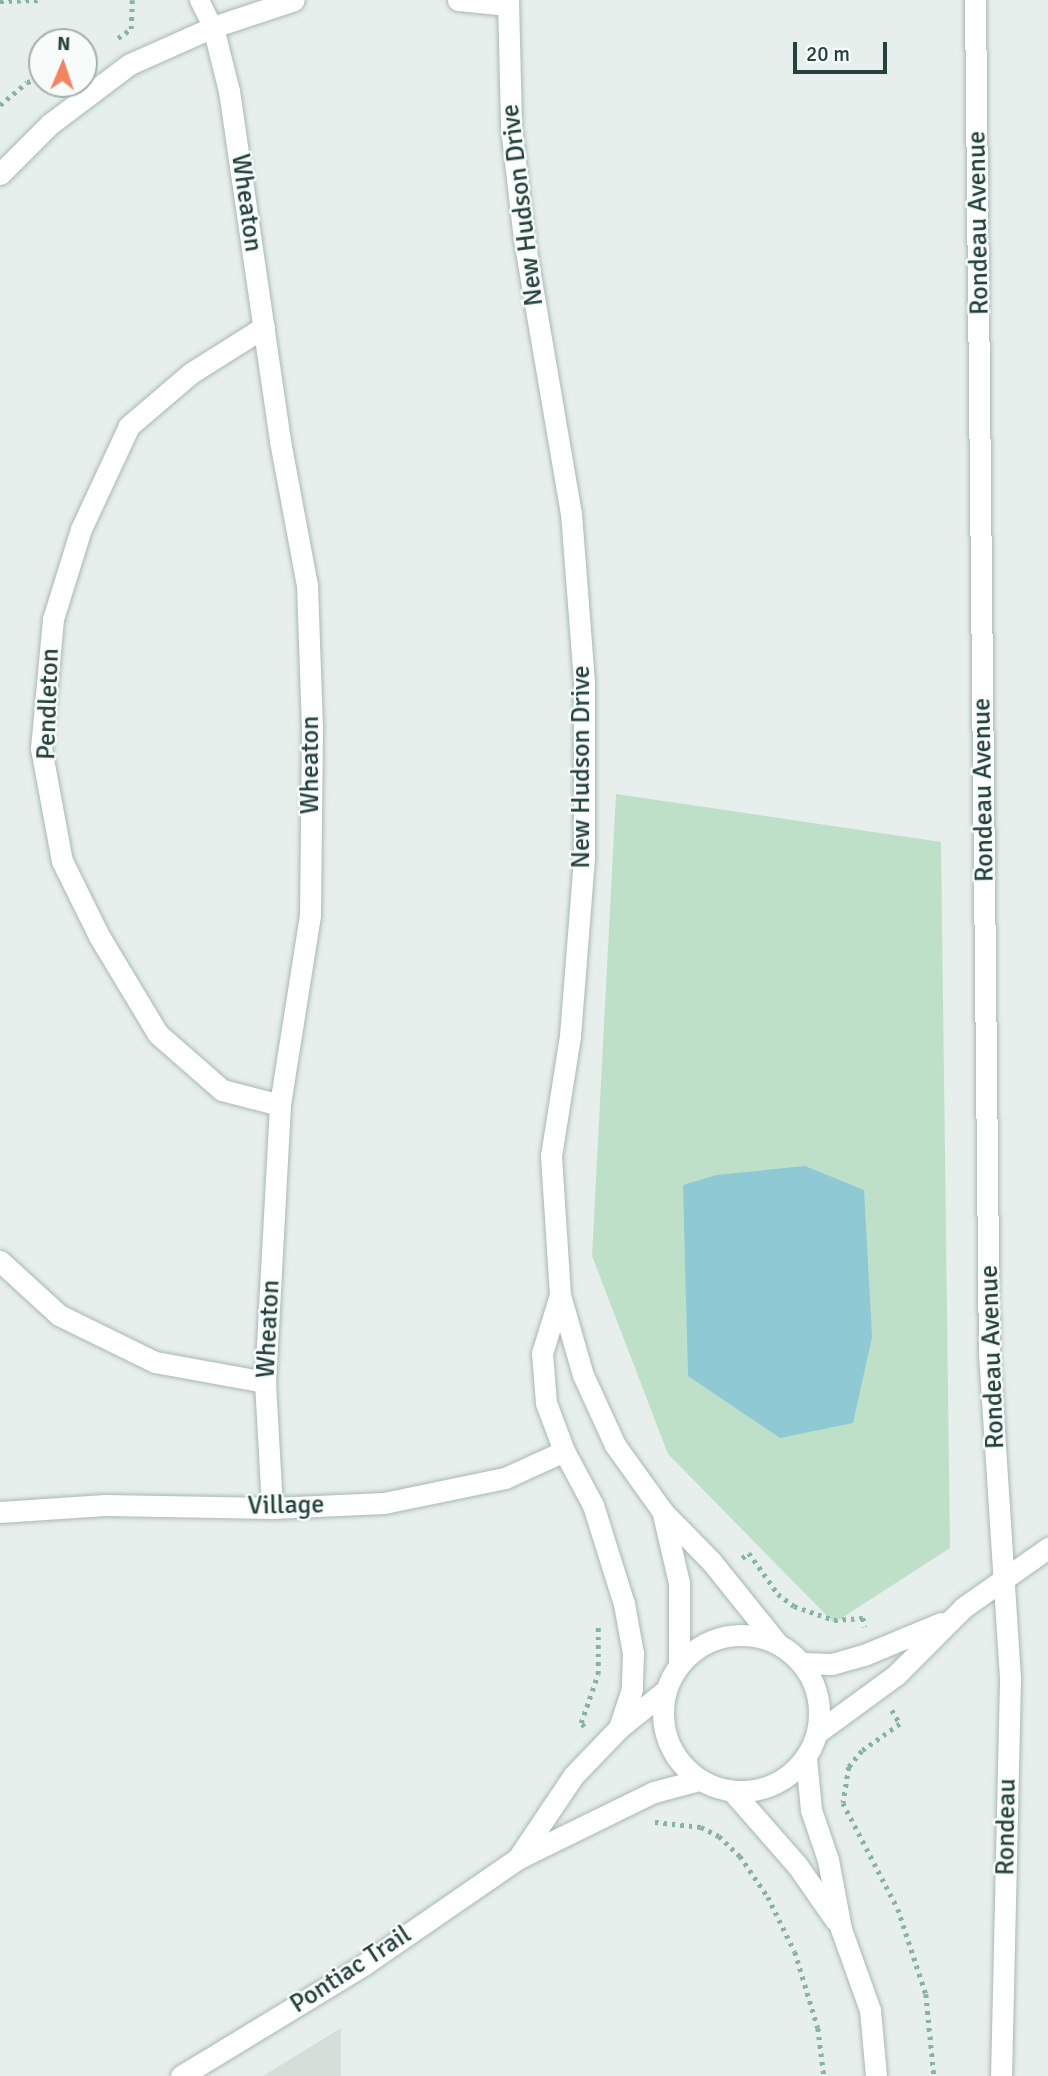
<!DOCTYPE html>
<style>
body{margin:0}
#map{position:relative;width:1048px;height:2076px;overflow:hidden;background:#e6efeb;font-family:Signika,sans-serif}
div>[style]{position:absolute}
.built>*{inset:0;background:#d4dfda}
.green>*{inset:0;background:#bfe0c8}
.water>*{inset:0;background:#8ec9d4}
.path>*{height:4.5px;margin-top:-2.25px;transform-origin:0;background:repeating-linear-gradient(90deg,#86b3a5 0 3.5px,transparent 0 8.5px)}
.roads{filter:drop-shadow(0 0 2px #a8b8b2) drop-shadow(0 0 2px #a8b8b2)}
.lane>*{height:19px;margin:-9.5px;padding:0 9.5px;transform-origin:9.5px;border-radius:9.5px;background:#fff}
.street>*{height:21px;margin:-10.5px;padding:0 10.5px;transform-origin:10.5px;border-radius:10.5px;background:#fff}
.secondary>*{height:21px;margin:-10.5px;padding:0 10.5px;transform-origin:10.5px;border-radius:10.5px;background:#fff}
.secondary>.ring{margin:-10.5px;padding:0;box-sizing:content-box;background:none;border:21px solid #fff;border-radius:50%}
span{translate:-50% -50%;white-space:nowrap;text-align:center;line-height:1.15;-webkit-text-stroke:5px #f7fbf9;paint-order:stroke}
.street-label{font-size:26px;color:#24423a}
.north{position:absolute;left:28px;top:28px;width:70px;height:70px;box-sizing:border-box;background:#f7fbf9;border:2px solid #a3b1ad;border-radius:50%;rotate:2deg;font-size:19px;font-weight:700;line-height:28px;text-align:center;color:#24423a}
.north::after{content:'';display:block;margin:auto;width:24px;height:32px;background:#f4845f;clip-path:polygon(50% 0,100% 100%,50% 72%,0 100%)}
.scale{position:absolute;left:793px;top:42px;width:94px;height:32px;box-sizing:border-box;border:4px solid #24423a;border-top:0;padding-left:9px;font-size:21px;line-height:24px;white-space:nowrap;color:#24423a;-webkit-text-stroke:5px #f7fbf9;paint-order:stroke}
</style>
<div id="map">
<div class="built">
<div style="clip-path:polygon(341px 2028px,341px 2076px,263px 2076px)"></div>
</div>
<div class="green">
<div style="clip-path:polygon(616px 794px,941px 842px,950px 1548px,834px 1623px,668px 1454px,592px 1256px)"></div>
</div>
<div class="water">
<div style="clip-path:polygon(805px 1166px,864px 1190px,872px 1337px,853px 1423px,780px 1438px,688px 1376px,683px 1185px,716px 1175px)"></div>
</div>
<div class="path">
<div style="left:0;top:1px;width:41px;rotate:-1.4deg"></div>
<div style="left:118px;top:38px;width:16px;rotate:-35deg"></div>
<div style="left:131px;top:29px;width:29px;rotate:-88deg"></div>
<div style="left:0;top:105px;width:35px;rotate:-40deg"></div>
<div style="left:27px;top:82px;width:15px;rotate:-11deg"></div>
<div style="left:742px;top:1558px;width:9px;rotate:-36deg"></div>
<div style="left:749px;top:1553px;width:50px;rotate:54.7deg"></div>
<div style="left:778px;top:1594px;width:20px;rotate:37deg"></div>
<div style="left:794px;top:1606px;width:42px;rotate:19.3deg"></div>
<div style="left:834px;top:1620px;width:29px;rotate:-4deg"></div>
<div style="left:863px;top:1618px;width:9px;rotate:77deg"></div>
<div style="left:892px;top:1710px;width:16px;rotate:60deg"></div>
<div style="left:900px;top:1724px;width:47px;rotate:144.6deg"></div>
<div style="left:862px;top:1751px;width:21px;rotate:129deg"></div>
<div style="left:849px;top:1767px;width:36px;rotate:99deg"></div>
<div style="left:843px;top:1803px;width:119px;rotate:62.6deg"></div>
<div style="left:898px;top:1909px;width:89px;rotate:71.8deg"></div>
<div style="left:926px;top:1994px;width:82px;rotate:84.4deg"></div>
<div style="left:584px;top:1727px;width:5px;rotate:-127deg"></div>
<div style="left:581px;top:1723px;width:52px;rotate:-70.9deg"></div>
<div style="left:598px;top:1674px;width:49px;rotate:-90deg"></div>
<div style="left:655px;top:1822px;width:46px;rotate:6.2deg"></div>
<div style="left:701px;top:1827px;width:20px;rotate:27deg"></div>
<div style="left:719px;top:1836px;width:29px;rotate:44deg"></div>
<div style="left:740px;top:1856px;width:50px;rotate:55.7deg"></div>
<div style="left:768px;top:1897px;width:61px;rotate:63.9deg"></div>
<div style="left:795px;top:1952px;width:79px;rotate:73.2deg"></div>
<div style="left:818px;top:2028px;width:48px;rotate:82.9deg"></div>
</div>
<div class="roads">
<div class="lane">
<div style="left:199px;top:0;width:30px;rotate:63deg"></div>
</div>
<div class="street">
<div style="left:458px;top:0;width:50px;rotate:5.7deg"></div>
<div style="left:508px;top:0;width:127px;rotate:88.6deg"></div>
<div style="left:511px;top:127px;width:113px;rotate:83.4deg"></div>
<div style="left:524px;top:239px;width:278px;rotate:80.3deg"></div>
<div style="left:571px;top:513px;width:169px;rotate:85.6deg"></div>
<div style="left:584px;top:681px;width:177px;rotate:90deg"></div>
<div style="left:584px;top:858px;width:179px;rotate:94.5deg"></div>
<div style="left:570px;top:1036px;width:121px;rotate:99deg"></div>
<div style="left:551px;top:1156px;width:139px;rotate:86.3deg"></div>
<div style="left:560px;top:1295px;width:83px;rotate:74deg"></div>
<div style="left:583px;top:1375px;width:77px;rotate:65.4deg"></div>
<div style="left:615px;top:1445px;width:82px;rotate:54.4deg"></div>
<div style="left:663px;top:1512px;width:69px;rotate:45.6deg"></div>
<div style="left:711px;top:1561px;width:105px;rotate:51.2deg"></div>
<div style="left:975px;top:0;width:1353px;rotate:89.41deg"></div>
<div style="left:989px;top:1353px;width:329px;rotate:86.3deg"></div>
<div style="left:1010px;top:1681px;width:395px;rotate:91.3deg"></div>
<div style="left:213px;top:27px;width:66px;rotate:76deg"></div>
<div style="left:229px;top:91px;width:354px;rotate:81.7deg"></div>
<div style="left:280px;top:441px;width:147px;rotate:79.4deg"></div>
<div style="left:307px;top:585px;width:141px;rotate:88deg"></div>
<div style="left:312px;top:726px;width:189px;rotate:90.6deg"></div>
<div style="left:310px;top:915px;width:192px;rotate:99deg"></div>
<div style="left:280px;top:1105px;width:277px;rotate:93.1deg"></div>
<div style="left:265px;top:1382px;width:126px;rotate:86.8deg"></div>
<div style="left:0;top:174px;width:71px;rotate:-45deg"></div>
<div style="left:50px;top:124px;width:100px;rotate:-36.9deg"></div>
<div style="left:130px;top:64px;width:91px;rotate:-24deg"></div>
<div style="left:213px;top:27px;width:85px;rotate:-18.4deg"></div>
<div style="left:264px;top:327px;width:86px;rotate:147.8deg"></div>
<div style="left:191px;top:373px;width:82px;rotate:139.5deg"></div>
<div style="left:129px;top:426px;width:114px;rotate:115deg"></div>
<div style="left:81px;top:529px;width:94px;rotate:107.3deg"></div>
<div style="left:53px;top:619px;width:130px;rotate:95.3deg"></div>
<div style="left:41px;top:748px;width:115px;rotate:79.5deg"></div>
<div style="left:62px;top:861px;width:84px;rotate:63.7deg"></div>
<div style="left:99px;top:936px;width:114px;rotate:59deg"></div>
<div style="left:158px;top:1034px;width:85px;rotate:41.2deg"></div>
<div style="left:222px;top:1090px;width:60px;rotate:14.5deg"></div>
<div style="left:0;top:1261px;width:80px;rotate:42.5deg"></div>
<div style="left:59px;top:1315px;width:107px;rotate:26.1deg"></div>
<div style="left:155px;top:1362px;width:112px;rotate:10.3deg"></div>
<div style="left:0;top:1512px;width:105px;rotate:-3.8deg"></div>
<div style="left:105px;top:1505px;width:167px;rotate:1deg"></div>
<div style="left:272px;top:1508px;width:112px;rotate:-2.6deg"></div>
<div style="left:384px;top:1503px;width:124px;rotate:-11.7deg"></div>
<div style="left:505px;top:1478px;width:65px;rotate:-24.6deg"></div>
<div style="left:663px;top:1514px;width:71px;rotate:76.9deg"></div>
<div style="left:679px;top:1583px;width:81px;rotate:90deg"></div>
<div style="left:806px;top:1758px;width:52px;rotate:84.5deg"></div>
<div style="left:811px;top:1810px;width:53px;rotate:71.2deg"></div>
<div style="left:828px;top:1860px;width:70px;rotate:79.3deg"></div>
<div style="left:841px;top:1929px;width:86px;rotate:70.3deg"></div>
<div style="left:870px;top:2010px;width:66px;rotate:84.8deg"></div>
<div style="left:733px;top:1792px;width:97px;rotate:48.8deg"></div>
<div style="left:797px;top:1865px;width:68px;rotate:55.1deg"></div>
</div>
<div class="secondary">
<div style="left:560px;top:1295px;width:61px;rotate:107.2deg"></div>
<div style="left:542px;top:1353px;width:50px;rotate:85.4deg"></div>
<div style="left:546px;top:1403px;width:51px;rotate:69.4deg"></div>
<div style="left:564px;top:1451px;width:61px;rotate:61.8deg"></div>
<div style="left:593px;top:1505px;width:104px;rotate:72.6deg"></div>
<div style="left:624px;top:1604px;width:50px;rotate:79.6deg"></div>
<div style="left:633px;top:1653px;width:36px;rotate:92deg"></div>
<div style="left:632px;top:1689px;width:41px;rotate:108.4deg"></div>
<div class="ring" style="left:663px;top:1635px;width:135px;height:135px"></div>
<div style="left:802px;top:1663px;width:30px;rotate:2deg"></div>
<div style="left:832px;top:1664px;width:33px;rotate:-16deg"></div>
<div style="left:864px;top:1655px;width:83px;rotate:-22.6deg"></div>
<div style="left:818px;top:1732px;width:97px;rotate:-36.2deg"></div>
<div style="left:896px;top:1675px;width:96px;rotate:-45deg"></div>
<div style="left:964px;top:1607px;width:103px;rotate:-35.1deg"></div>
<div style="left:518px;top:1858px;width:99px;rotate:-56.1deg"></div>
<div style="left:573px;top:1776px;width:66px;rotate:-46.2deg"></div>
<div style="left:619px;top:1728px;width:59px;rotate:-38.8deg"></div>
<div style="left:181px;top:2076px;width:215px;rotate:-31.3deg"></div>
<div style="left:365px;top:1964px;width:185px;rotate:-34.6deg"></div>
<div style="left:517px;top:1859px;width:153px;rotate:-26.1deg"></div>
<div style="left:654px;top:1792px;width:47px;rotate:-14.9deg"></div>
</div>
</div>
<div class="street-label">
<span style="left:246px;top:203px;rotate:82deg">Wheaton</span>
<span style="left:523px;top:205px;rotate:-97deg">New Hudson Drive</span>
<span style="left:979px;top:223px;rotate:-91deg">Rondeau Avenue</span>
<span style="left:49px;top:704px;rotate:-88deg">Pendleton</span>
<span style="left:311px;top:765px;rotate:-90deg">Wheaton</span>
<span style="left:582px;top:767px;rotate:-90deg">New Hudson Drive</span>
<span style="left:984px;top:790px;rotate:-91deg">Rondeau Avenue</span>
<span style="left:269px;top:1329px;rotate:-87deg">Wheaton</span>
<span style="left:993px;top:1357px;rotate:-92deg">Rondeau Avenue</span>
<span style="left:286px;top:1506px;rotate:-1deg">Village</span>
<span style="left:1007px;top:1827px;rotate:-89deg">Rondeau</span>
<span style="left:351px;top:1970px;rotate:-33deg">Pontiac Trail</span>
</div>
<div class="north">N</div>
<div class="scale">20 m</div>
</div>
